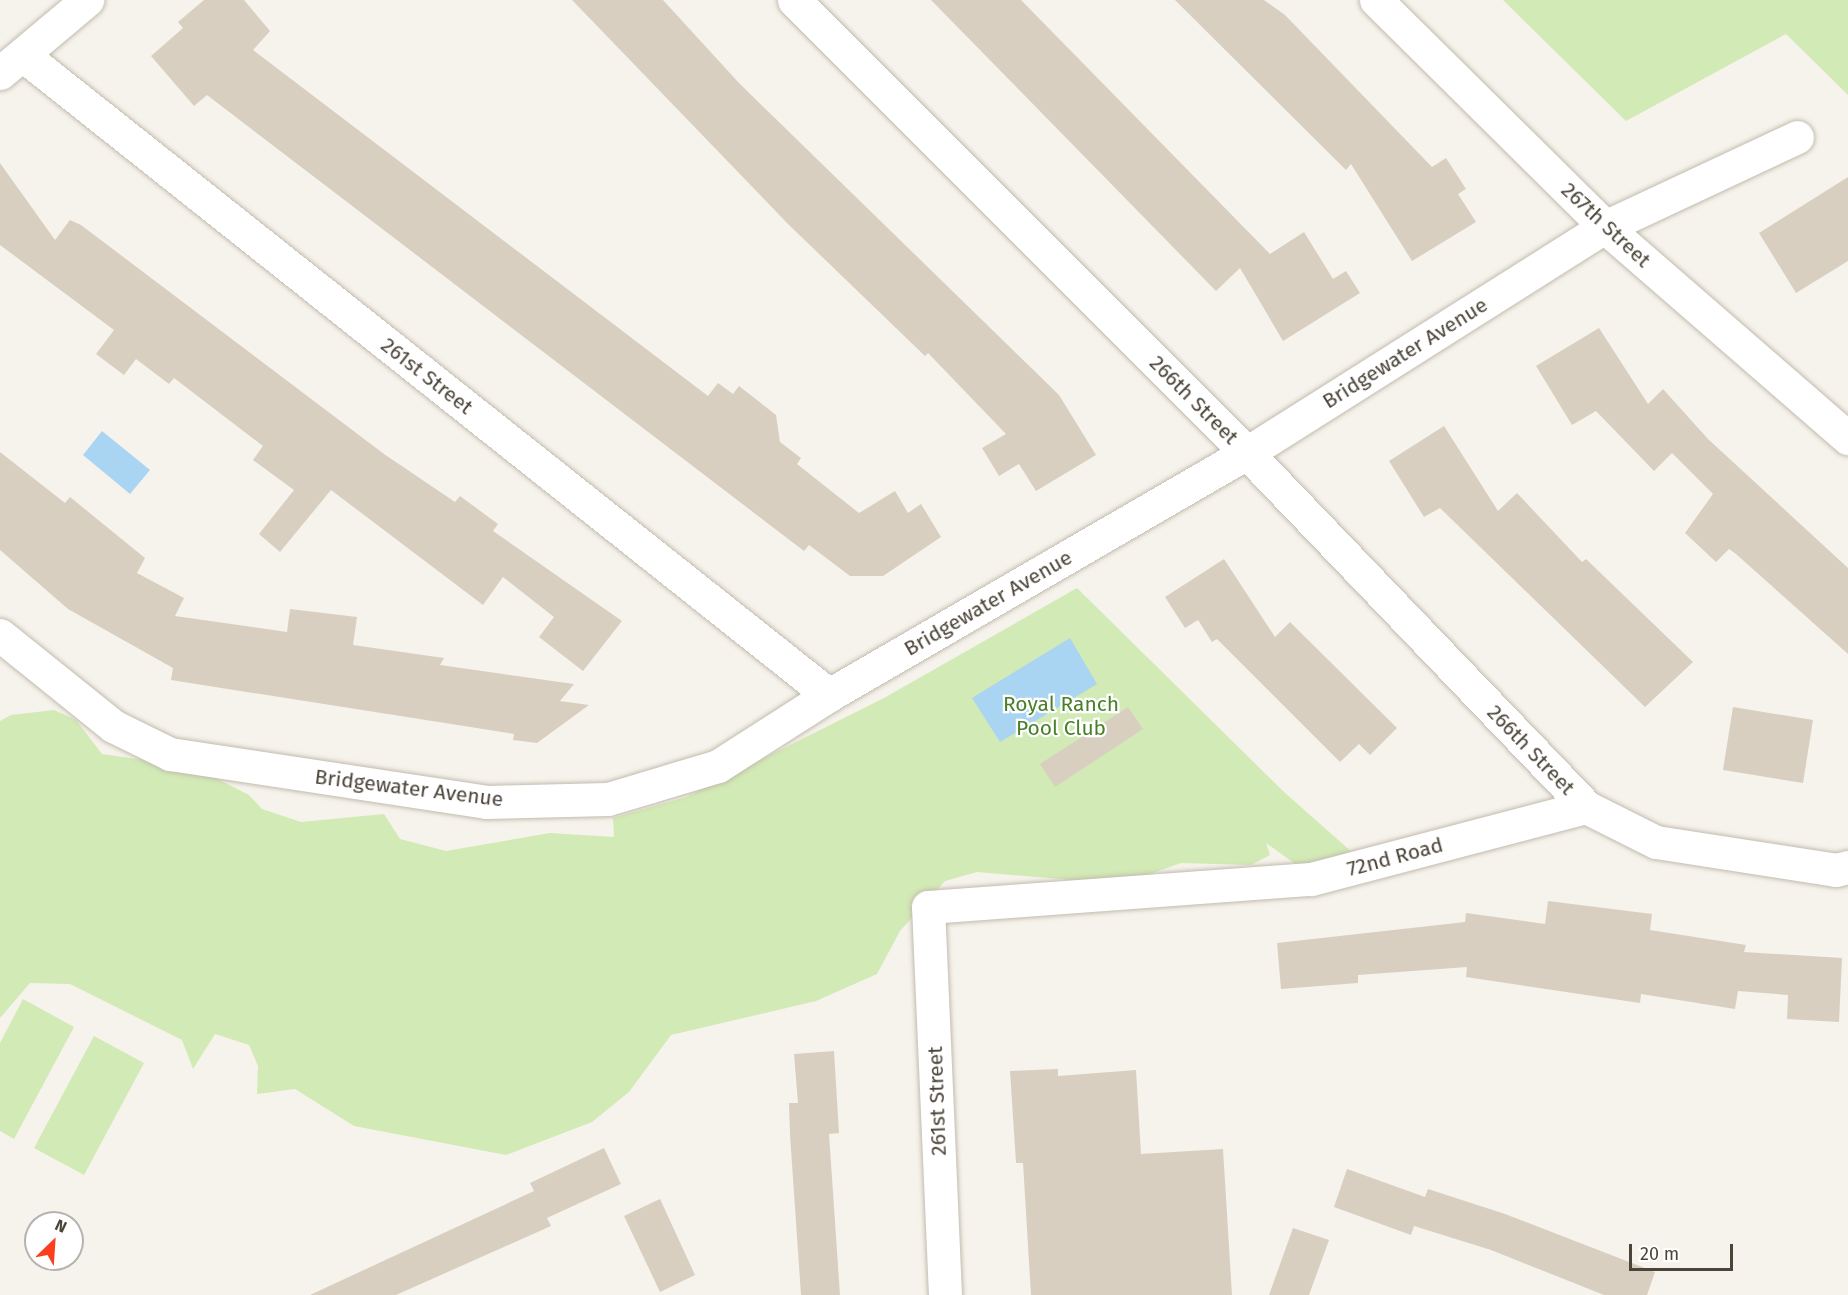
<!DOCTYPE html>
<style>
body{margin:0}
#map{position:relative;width:1848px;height:1295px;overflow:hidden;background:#f6f3ec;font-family:"Fira Sans",sans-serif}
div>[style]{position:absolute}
.green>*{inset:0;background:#d2eab5}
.water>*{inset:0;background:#a9d4f2}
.building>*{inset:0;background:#d8cfc1}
.roads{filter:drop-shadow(0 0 2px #c2bbae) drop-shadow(0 0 2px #c2bbae)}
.street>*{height:33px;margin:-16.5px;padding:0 16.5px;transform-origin:16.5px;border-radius:16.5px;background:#fff}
span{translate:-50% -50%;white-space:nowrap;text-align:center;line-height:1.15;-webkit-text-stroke:4.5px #fff;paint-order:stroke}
.street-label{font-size:21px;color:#4b4439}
.park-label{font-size:21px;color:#4a7f2a}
.north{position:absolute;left:24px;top:1211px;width:60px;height:60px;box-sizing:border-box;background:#fff;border:2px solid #b7b4b0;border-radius:50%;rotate:25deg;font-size:16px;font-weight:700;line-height:24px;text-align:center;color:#4b4439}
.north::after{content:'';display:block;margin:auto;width:21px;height:27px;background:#fc3f1d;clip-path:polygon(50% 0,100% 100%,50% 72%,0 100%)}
.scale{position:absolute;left:1629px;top:1244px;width:104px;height:27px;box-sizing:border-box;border:3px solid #4b4439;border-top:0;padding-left:8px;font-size:18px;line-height:21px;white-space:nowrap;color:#4b4439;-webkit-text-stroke:4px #fff;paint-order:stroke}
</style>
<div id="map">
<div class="green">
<div style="clip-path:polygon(1503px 0,1848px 0,1848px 95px,1786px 34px,1626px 121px)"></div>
<div style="clip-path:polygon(1077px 588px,1284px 792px,1363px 862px,1312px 876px,1266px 843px,1270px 855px,1251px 865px,1181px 863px,1122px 884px,977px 872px,945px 881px,900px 931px,877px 974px,816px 1001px,671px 1035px,629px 1092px,592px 1122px,506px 1155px,354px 1126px,295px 1089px,257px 1094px,258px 1066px,249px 1045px,215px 1034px,193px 1069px,182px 1040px,70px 984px,30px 983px,0 1018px,0 721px,11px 715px,54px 710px,76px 720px,102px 754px,194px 767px,249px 795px,262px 809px,301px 822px,384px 814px,400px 839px,446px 851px,550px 833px,614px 837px,613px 818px,686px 797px,884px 698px)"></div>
<div style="clip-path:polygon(23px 999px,74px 1027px,14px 1139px,0 1131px,0 1043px)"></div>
<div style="clip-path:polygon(94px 1036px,144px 1063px,84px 1175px,34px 1148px)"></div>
</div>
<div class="water">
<div style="clip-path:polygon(102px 431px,150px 470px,130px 494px,83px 455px)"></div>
<div style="clip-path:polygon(1070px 638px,1097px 684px,1000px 742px,972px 698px)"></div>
</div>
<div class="building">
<div style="clip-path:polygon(204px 0,244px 0,270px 31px,253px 50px,708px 396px,718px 383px,733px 394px,739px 386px,776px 415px,780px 442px,801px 458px,797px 464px,859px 513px,895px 491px,908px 513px,921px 504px,941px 537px,883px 576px,850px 576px,809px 545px,804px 551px,207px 95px,194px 106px,151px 56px,183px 28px,178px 22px)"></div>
<div style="clip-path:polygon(572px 0,663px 0,739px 83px,1059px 395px,1096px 455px,1036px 491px,1019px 464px,999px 476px,982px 448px,1006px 434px,928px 353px,925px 356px,788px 224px)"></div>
<div style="clip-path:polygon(931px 0,1021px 0,1270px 254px,1304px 232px,1333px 279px,1346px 271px,1360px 293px,1283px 341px,1240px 268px,1216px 291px)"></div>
<div style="clip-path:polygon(1175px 0,1264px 0,1285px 15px,1432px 167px,1446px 158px,1466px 189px,1458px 194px,1476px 222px,1412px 261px,1351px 164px,1346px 170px)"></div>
<div style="clip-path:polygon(0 163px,55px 240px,70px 220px,81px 225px,384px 454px,455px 502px,460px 496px,498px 524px,493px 531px,622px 621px,583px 671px,539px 637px,554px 617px,503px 577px,483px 605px,331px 490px,280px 552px,259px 534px,294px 490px,253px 460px,263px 446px,174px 378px,169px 384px,136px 359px,124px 375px,96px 354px,114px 330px,0 245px)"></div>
<div style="clip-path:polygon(1848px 177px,1848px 261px,1796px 293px,1759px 233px)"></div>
<div style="clip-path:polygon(1599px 328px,1648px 404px,1663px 389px,1708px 439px,1848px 568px,1848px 654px,1736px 554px,1729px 549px,1716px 562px,1685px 533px,1713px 494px,1672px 453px,1654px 471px,1596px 411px,1572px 425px,1536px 366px)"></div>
<div style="clip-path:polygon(1444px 426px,1498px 511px,1517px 493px,1582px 562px,1586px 559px,1693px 662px,1645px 707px,1440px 508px,1424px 517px,1389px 461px)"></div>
<div style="clip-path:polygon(0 452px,65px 503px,70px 497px,145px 558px,137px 573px,184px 598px,175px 616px,287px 632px,290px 609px,357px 617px,353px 645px,444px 658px,440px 665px,574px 684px,560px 701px,589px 705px,537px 743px,513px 740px,514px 734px,171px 680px,173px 668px,68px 609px,0 550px)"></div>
<div style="clip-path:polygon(1224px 559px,1275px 637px,1290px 622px,1397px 728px,1370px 755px,1359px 744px,1340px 762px,1217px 639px,1212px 642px,1198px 620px,1185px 628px,1165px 597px)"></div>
<div style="clip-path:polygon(1128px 707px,1143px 729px,1055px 787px,1040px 764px)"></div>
<div style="clip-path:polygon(1733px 707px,1813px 720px,1803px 783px,1723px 770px)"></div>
<div style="clip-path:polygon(1548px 901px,1652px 914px,1650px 930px,1746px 945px,1744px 952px,1842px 958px,1839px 1022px,1787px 1019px,1788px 995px,1738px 991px,1735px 1009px,1641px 994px,1640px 1003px,1466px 977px,1467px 967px,1358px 975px,1358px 983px,1281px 989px,1277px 943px,1465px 922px,1466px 913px,1545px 924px)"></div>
<div style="clip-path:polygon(834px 1051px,839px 1133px,829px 1134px,840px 1295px,801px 1295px,790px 1135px,789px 1103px,798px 1103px,794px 1054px)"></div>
<div style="clip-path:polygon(1058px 1069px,1058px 1076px,1136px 1070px,1141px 1154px,1223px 1149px,1232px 1295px,1031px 1295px,1023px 1163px,1016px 1163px,1010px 1071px)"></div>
<div style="clip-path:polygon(604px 1148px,621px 1184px,547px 1218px,551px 1226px,396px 1295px,310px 1295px,534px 1191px,530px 1183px)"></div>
<div style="clip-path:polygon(1347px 1169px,1425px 1197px,1428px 1189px,1505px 1214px,1655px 1272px,1647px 1295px,1604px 1295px,1491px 1250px,1414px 1226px,1411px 1235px,1334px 1207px)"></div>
<div style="clip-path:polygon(660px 1199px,695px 1275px,660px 1292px,624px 1216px)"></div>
<div style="clip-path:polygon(1293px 1228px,1329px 1240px,1309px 1295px,1269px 1295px)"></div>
</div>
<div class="roads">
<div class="street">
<div style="left:794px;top:0;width:641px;rotate:45deg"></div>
<div style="left:1247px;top:453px;width:490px;rotate:46.2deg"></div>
<div style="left:1586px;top:807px;width:78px;rotate:26.6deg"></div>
<div style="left:1656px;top:842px;width:182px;rotate:8.8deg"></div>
<div style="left:1836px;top:870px;width:12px;rotate:-14deg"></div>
<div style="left:1376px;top:0;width:322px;rotate:44.7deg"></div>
<div style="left:1605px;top:227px;width:322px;rotate:41deg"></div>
<div style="left:24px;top:56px;width:1028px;rotate:38.44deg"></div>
<div style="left:0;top:73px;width:114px;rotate:-40deg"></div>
<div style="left:0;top:635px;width:145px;rotate:38.8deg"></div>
<div style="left:113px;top:726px;width:64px;rotate:26.2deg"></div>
<div style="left:170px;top:754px;width:320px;rotate:8.6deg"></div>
<div style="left:486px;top:802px;width:122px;rotate:-1.4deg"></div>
<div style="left:608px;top:799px;width:115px;rotate:-16.7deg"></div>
<div style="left:718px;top:766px;width:132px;rotate:-32.6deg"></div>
<div style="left:829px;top:695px;width:483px;rotate:-30.1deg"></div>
<div style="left:1247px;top:453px;width:423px;rotate:-32.3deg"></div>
<div style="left:1605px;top:227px;width:212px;rotate:-25.1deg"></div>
<div style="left:945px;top:1295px;width:388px;rotate:-92.5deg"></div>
<div style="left:928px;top:907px;width:384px;rotate:-4.2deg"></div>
<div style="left:1311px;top:879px;width:284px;rotate:-14.7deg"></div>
</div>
</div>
<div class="street-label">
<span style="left:1606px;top:225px;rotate:43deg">267th Street</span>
<span style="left:1405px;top:353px;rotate:-32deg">Bridgewater Avenue</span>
<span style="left:427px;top:376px;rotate:38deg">261st Street</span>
<span style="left:1194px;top:400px;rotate:45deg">266th Street</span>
<span style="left:988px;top:603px;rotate:-30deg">Bridgewater Avenue</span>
<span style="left:1531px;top:750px;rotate:46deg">266th Street</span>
<span style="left:409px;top:788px;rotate:7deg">Bridgewater Avenue</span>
<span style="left:1395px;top:857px;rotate:-15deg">72nd Road</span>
<span style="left:937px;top:1101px;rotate:-92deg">261st Street</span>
</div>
<div class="park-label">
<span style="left:1061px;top:716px">Royal Ranch<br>Pool Club</span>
</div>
<div class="north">N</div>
<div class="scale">20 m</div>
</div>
